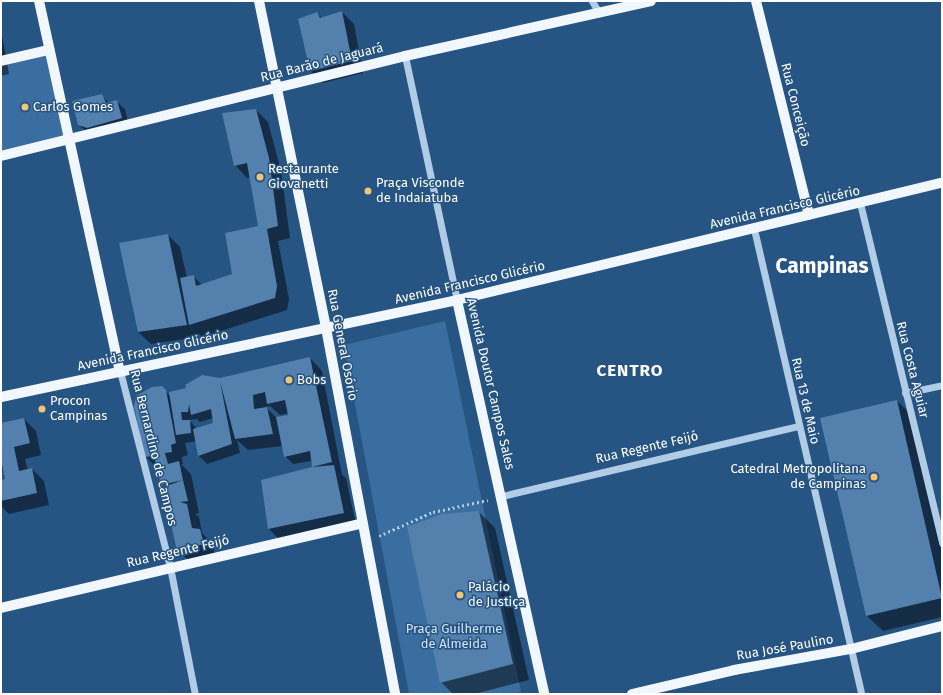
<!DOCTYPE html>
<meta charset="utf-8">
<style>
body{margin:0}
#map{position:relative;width:943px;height:695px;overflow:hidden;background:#265483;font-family:"Fira Sans",sans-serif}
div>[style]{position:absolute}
.green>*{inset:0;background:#3b6ea0}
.shadow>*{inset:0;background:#0007}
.building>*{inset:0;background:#5380ad}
.path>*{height:2.5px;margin-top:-1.25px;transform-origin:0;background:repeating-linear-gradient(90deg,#b0cce7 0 2px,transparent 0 5px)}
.minor>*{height:7px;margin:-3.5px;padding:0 3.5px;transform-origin:3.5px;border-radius:3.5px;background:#b0cce7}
.major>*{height:10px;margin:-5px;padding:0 5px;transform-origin:5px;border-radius:5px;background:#f1f7fe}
.dots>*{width:11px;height:11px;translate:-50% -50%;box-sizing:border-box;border:2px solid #265483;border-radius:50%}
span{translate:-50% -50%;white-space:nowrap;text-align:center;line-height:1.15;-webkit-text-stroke:3px #265483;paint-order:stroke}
.street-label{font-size:13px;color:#fff}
.poi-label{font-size:13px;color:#fff}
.left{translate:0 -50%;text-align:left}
.right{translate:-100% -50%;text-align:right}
.park-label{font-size:13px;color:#d3e5f6}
.district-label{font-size:17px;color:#fff;font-weight:700;letter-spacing:1px}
.town-label{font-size:21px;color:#fff;font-weight:700}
.frame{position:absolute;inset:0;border:2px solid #fff;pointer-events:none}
</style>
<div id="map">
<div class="green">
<div style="clip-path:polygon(47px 50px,67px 145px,1px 160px,1px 62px)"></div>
<div style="clip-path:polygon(445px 321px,521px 692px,512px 694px,409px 694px,344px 345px)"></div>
</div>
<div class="shadow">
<div style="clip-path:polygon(342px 12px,354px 24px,363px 73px,323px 83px,311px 71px,316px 13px,322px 18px)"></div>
<div style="clip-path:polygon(1px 30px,9px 74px,1px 76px)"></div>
<div style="clip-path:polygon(101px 95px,109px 103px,116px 101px,125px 109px,129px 126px,88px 133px,79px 125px)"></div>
<div style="clip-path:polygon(256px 110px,268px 122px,281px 171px,290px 238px,278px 241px,289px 299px,287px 310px,202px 337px,198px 333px,199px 337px,151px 344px,138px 332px,168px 235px,180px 247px,187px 278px,194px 277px,202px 285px,233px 274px,259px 226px,251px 177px,247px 178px,235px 165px)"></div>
<div style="clip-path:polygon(evenodd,310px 358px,322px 371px,342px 475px,346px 478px,356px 525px,281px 541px,269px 529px,313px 467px,311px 461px,293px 464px,285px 456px,283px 446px,248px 450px,237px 440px,240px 453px,207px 464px,199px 456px,197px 441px,185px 443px,188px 455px,182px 457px,183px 464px,181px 464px,191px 474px,199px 513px,195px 514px,199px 517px,202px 533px,211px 542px,216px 556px,190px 562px,178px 550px,167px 505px,165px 487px,157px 468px,145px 456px,161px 387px,171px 397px,221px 379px,310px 358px,270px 406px,280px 415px,289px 413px,289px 415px,277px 418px,265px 407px,270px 406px,310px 358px,213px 418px,214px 424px,197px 429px,189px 420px,197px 419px,200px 422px,213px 418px)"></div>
<div style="clip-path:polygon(897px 401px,913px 416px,942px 543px,942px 617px,883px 631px,867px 616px)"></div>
<div style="clip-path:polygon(24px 419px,36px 431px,41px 455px,25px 459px,28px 470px,32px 469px,44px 481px,49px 505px,9px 514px,1px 506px,1px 481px,6px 480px,1px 465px,1px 424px)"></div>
<div style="clip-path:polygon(479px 512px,495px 528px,529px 680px,474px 694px,453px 694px,441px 682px)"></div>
</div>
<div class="building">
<div style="clip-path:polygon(342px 11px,352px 61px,310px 71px,298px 19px,317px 12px,320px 18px)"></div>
<div style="clip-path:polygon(102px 94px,106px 103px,117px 100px,122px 118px,87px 128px,78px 125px,72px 101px)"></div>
<div style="clip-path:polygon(256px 109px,269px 158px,278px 226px,267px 229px,277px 286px,275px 298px,189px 325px,180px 278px,194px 275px,196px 286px,232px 274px,225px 233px,258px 226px,247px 163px,234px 166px,222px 113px)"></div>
<div style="clip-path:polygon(168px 234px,187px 325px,138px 332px,119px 243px)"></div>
<div style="clip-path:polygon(310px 357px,332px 462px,312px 467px,310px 451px,284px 457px,276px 417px,288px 415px,285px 400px,267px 404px,265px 392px,253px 395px,254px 409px,267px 407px,273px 434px,235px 439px,220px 381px,232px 444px,198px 456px,193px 429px,213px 423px,211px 409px,191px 415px,189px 404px,188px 412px,181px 412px,182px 420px,190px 420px,191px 433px,176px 435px,169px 392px,186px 388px,185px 385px,202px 375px,220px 378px)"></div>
<div style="clip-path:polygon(162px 386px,166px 390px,176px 443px,171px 445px,172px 452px,165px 453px,168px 464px,179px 461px,183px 480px,188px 501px,180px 502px,187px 504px,192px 528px,200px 529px,204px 544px,177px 551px,167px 506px,169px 505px,166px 506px,161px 488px,183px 480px,161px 485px,154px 456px,144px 457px,134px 406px,136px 396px,152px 387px)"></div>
<div style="clip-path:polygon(897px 400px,942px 598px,866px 616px,820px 418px)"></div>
<div style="clip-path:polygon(24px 418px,30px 443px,14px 447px,19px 471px,32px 468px,37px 493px,1px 501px,1px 480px,5px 479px,1px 460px,1px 423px)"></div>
<div style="clip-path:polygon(334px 465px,344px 513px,268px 529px,261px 480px,312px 467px)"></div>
<div style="clip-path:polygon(479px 511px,513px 664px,440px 683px,407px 527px,442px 514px)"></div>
</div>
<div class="path">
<div style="left:379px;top:536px;width:59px;rotate:-24deg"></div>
<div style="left:433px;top:512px;width:56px;rotate:-12.3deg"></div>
</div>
<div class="minor">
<div style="left:592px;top:1px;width:14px;rotate:60deg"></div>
<div style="left:405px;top:56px;width:249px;rotate:78deg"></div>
<div style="left:860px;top:203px;width:350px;rotate:76.4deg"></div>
<div style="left:754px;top:229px;width:477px;rotate:77deg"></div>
<div style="left:120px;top:371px;width:202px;rotate:75.7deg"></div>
<div style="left:170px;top:567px;width:129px;rotate:78.9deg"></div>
<div style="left:905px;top:393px;width:38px;rotate:-12deg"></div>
<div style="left:502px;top:496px;width:304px;rotate:-13.3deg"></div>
</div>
<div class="major">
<div style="left:39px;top:1px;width:379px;rotate:77.7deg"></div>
<div style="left:259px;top:1px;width:334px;rotate:78.4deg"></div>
<div style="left:326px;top:328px;width:372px;rotate:79.3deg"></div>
<div style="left:756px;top:1px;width:220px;rotate:76.1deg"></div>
<div style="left:1px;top:61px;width:48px;rotate:-13.2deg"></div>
<div style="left:1px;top:156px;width:416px;rotate:-13.9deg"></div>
<div style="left:405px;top:56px;width:252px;rotate:-12.6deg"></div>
<div style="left:457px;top:300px;width:403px;rotate:77.5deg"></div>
<div style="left:1px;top:397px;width:466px;rotate:-12deg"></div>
<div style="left:457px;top:300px;width:499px;rotate:-13.6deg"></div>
<div style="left:1px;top:608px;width:371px;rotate:-13.2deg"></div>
<div style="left:632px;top:694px;width:105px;rotate:-13.2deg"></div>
<div style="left:734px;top:670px;width:119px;rotate:-10.2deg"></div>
<div style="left:851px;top:649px;width:94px;rotate:-14.2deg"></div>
</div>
<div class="dots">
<div style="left:25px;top:107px;background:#f0c675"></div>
<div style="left:260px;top:177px;background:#f0c675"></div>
<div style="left:368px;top:191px;background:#f0c675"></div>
<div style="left:289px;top:380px;background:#f0c675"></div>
<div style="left:42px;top:409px;background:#f0c675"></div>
<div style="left:874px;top:477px;background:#f0c675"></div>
<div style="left:460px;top:595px;background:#f0c675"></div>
</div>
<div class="street-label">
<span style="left:322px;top:63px;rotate:-14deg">Rua Barão de Jaguará</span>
<span style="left:795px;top:105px;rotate:76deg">Rua Conceição</span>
<span style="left:785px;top:208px;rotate:-13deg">Avenida Francisco Glicério</span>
<span style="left:470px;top:283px;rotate:-13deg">Avenida Francisco Glicério</span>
<span style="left:342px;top:345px;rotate:79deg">Rua General Osório</span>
<span style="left:153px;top:351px;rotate:-12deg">Avenida Francisco Glicério</span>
<span style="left:912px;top:370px;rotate:76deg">Rua Costa Aguiar</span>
<span style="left:490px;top:384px;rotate:77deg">Avenida Doutor Campos Sales</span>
<span style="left:805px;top:401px;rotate:77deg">Rua 13 de Maio</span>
<span style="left:153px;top:448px;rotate:76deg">Rua Bernardino de Campos</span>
<span style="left:647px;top:448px;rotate:-13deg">Rua Regente Feijó</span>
<span style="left:178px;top:552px;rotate:-13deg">Rua Regente Feijó</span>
<span style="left:785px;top:648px;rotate:-10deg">Rua José Paulino</span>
</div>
<div class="poi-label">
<span class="left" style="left:33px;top:107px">Carlos Gomes</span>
<span class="left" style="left:268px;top:177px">Restaurante<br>Giovanetti</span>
<span class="left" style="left:376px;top:191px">Praça Visconde<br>de Indaiatuba</span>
<span class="left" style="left:297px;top:380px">Bobs</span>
<span class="left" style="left:50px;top:409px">Procon<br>Campinas</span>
<span class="right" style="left:866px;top:477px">Catedral Metropolitana<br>de Campinas</span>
<span class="left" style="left:468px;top:595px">Palácio<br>de Justiça</span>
</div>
<div class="park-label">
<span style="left:454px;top:637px">Praça Guilherme<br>de Almeida</span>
</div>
<div class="district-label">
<span style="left:630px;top:371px">CENTRO</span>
</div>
<div class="town-label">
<span style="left:822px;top:266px">Campinas</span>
</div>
<div class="frame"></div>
</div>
